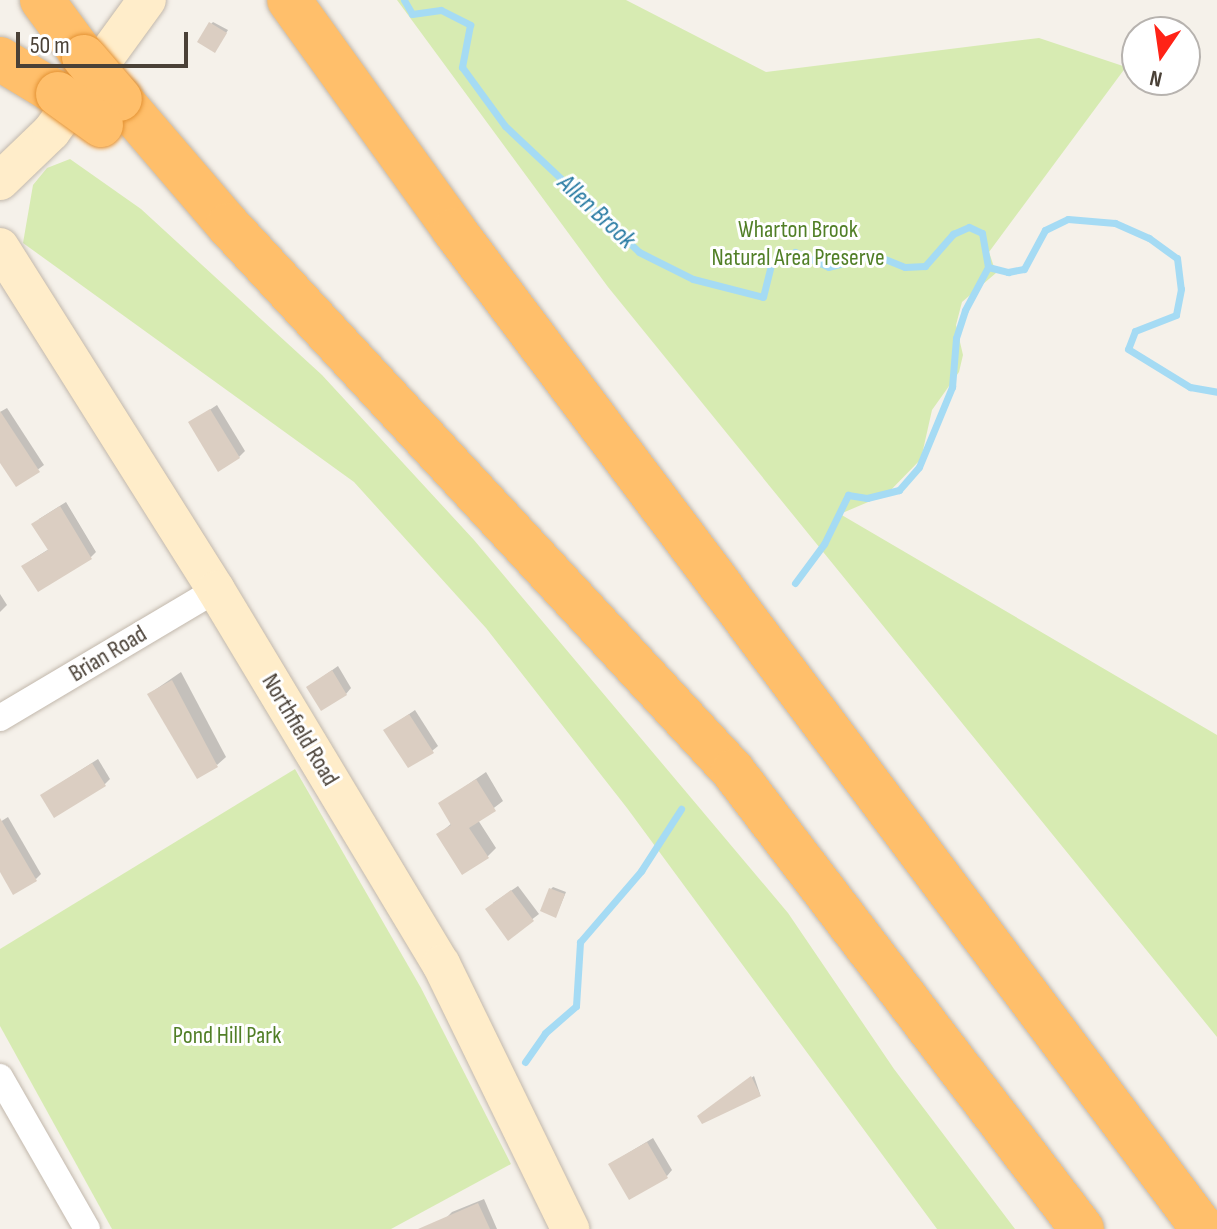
<!DOCTYPE html>
<style>
body{margin:0}
#map{position:relative;width:1217px;height:1229px;overflow:hidden;background:#f5f1ea;font-family:"Sofia Sans Condensed",sans-serif}
div>[style]{position:absolute}
.green>*{inset:0;background:#d7ebb2}
.shadow>*{inset:0;background:#0003}
.stream>*{height:7px;margin:-3.5px;padding:0 3.5px;transform-origin:3.5px;border-radius:3.5px;background:#a5dbf4}
.building>*{inset:0;background:#dbcec2}
.roads{filter:drop-shadow(0 0 2px #c2b8ac) drop-shadow(0 0 2px #c2b8ac)}
.street>*{height:26px;margin:-13px;padding:0 13px;transform-origin:13px;border-radius:13px;background:#fff}
.secondary>*{height:38px;margin:-19px;padding:0 19px;transform-origin:19px;border-radius:19px;background:#ffedca}
.highway>*{height:44px;margin:-22px;padding:0 22px;transform-origin:22px;border-radius:22px;background:#ffbf6b}
.bridges{filter:drop-shadow(0 0 2px #e49335) drop-shadow(0 0 2px #e49335)}
.highway-bridge>*{height:44px;margin:-22px;padding:0 22px;transform-origin:22px;border-radius:22px;background:#ffbf6b}
span{translate:-50% -50%;white-space:nowrap;text-align:center;line-height:1.15;-webkit-text-stroke:6px #fff;paint-order:stroke}
.park-label{font-size:24px;color:#517f27}
.street-label{font-size:24px;color:#4a4137}
.water-label{font-size:26px;color:#277aa2;font-style:italic}
.north{position:absolute;left:1121px;top:16px;width:80px;height:80px;box-sizing:border-box;background:#fff;border:2px solid #b7b3af;border-radius:50%;rotate:193deg;font-size:22px;font-weight:700;line-height:32px;text-align:center;color:#4a4137}
.north::after{content:'';display:block;margin:auto;width:28px;height:36px;background:#ff2317;clip-path:polygon(50% 0,100% 100%,50% 72%,0 100%)}
.scale{position:absolute;left:16px;top:32px;width:172px;height:36px;box-sizing:border-box;border:4px solid #4a4137;border-top:0;padding-left:10px;font-size:24px;line-height:28px;white-space:nowrap;color:#4a4137;-webkit-text-stroke:6px #fff;paint-order:stroke}
</style>
<div id="map">
<div class="green">
<div style="clip-path:polygon(397px 0,626px 0,766px 72px,1039px 38px,1126px 67px,989px 252px,996px 273px,962px 302px,956px 325px,963px 355px,959px 372px,932px 410px,921px 459px,887px 494px,840px 514px,1217px 735px,1217px 1037px,608px 287px)"></div>
<div style="clip-path:polygon(70px 159px,141px 209px,322px 375px,474px 540px,788px 913px,894px 1069px,1015px 1229px,937px 1229px,627px 808px,486px 628px,354px 482px,23px 243px,33px 185px,47px 168px)"></div>
<div style="clip-path:polygon(295px 769px,421px 988px,511px 1164px,391px 1229px,112px 1229px,0 1026px,0 949px)"></div>
</div>
<div class="shadow">
<div style="clip-path:polygon(213px 22px,228px 30px,217px 48px,211px 24px)"></div>
<div style="clip-path:polygon(217px 405px,245px 451px,239px 457px,191px 422px)"></div>
<div style="clip-path:polygon(7px 408px,44px 465px,17px 485px,0 459px,0 412px)"></div>
<div style="clip-path:polygon(66px 502px,96px 552px,90px 558px,30px 561px,49px 549px,39px 519px)"></div>
<div style="clip-path:polygon(0 594px,7px 605px,0 612px)"></div>
<div style="clip-path:polygon(338px 666px,351px 688px,346px 694px,308px 687px)"></div>
<div style="clip-path:polygon(181px 672px,226px 757px,217px 765px,149px 694px)"></div>
<div style="clip-path:polygon(415px 710px,438px 746px,432px 751px,386px 730px)"></div>
<div style="clip-path:polygon(98px 759px,110px 779px,105px 784px,42px 795px)"></div>
<div style="clip-path:polygon(486px 772px,503px 801px,478px 820px,496px 848px,487px 857px,439px 834px,452px 823px,440px 804px)"></div>
<div style="clip-path:polygon(8px 817px,41px 874px,36px 879px,0 868px,0 822px)"></div>
<div style="clip-path:polygon(518px 886px,539px 914px,508px 938px,493px 903px)"></div>
<div style="clip-path:polygon(553px 887px,566px 892px,556px 916px,551px 889px)"></div>
<div style="clip-path:polygon(754px 1076px,760px 1094px,702px 1114px)"></div>
<div style="clip-path:polygon(653px 1138px,672px 1170px,667px 1176px,610px 1164px)"></div>
<div style="clip-path:polygon(484px 1199px,497px 1229px,451px 1229px,446px 1218px,452px 1212px)"></div>
</div>
<div class="stream">
<div style="left:404px;top:0;width:16px;rotate:60deg"></div>
<div style="left:412px;top:14px;width:29px;rotate:-8deg"></div>
<div style="left:441px;top:10px;width:33px;rotate:27deg"></div>
<div style="left:470px;top:25px;width:43px;rotate:100.8deg"></div>
<div style="left:462px;top:67px;width:73px;rotate:53.9deg"></div>
<div style="left:505px;top:126px;width:184px;rotate:43.2deg"></div>
<div style="left:639px;top:252px;width:60px;rotate:26.6deg"></div>
<div style="left:693px;top:279px;width:72px;rotate:14.4deg"></div>
<div style="left:763px;top:297px;width:33px;rotate:-76deg"></div>
<div style="left:771px;top:265px;width:27px;rotate:-28deg"></div>
<div style="left:795px;top:252px;width:36px;rotate:24deg"></div>
<div style="left:828px;top:267px;width:49px;rotate:-14.3deg"></div>
<div style="left:875px;top:255px;width:32px;rotate:22deg"></div>
<div style="left:905px;top:267px;width:20px;rotate:-3deg"></div>
<div style="left:925px;top:266px;width:43px;rotate:-48.8deg"></div>
<div style="left:953px;top:234px;width:17px;rotate:-24deg"></div>
<div style="left:969px;top:227px;width:14px;rotate:25deg"></div>
<div style="left:982px;top:233px;width:35px;rotate:80deg"></div>
<div style="left:988px;top:267px;width:21px;rotate:14deg"></div>
<div style="left:1008px;top:272px;width:16px;rotate:-11deg"></div>
<div style="left:1024px;top:269px;width:44px;rotate:-61.7deg"></div>
<div style="left:1045px;top:230px;width:25px;rotate:-26deg"></div>
<div style="left:1068px;top:219px;width:47px;rotate:4.9deg"></div>
<div style="left:1115px;top:223px;width:37px;rotate:24deg"></div>
<div style="left:1149px;top:238px;width:34px;rotate:36deg"></div>
<div style="left:1177px;top:258px;width:31px;rotate:83deg"></div>
<div style="left:1181px;top:289px;width:26px;rotate:101deg"></div>
<div style="left:1176px;top:315px;width:44px;rotate:158.7deg"></div>
<div style="left:1135px;top:331px;width:19px;rotate:111deg"></div>
<div style="left:1128px;top:349px;width:73px;rotate:31.5deg"></div>
<div style="left:1190px;top:387px;width:27px;rotate:10deg"></div>
<div style="left:795px;top:583px;width:49px;rotate:-53.4deg"></div>
<div style="left:824px;top:544px;width:55px;rotate:-63.9deg"></div>
<div style="left:848px;top:495px;width:19px;rotate:9deg"></div>
<div style="left:867px;top:498px;width:33px;rotate:-14deg"></div>
<div style="left:899px;top:490px;width:30px;rotate:-49deg"></div>
<div style="left:919px;top:467px;width:87px;rotate:-67.6deg"></div>
<div style="left:952px;top:387px;width:49px;rotate:-85.3deg"></div>
<div style="left:956px;top:338px;width:29px;rotate:-72deg"></div>
<div style="left:965px;top:310px;width:49px;rotate:-61.9deg"></div>
<div style="left:525px;top:1062px;width:35px;rotate:-55deg"></div>
<div style="left:545px;top:1033px;width:41px;rotate:-41.1deg"></div>
<div style="left:576px;top:1006px;width:64px;rotate:-86.4deg"></div>
<div style="left:580px;top:942px;width:94px;rotate:-49.3deg"></div>
<div style="left:641px;top:871px;width:74px;rotate:-57.2deg"></div>
</div>
<div class="building">
<div style="clip-path:polygon(209px 22px,227px 33px,215px 53px,197px 42px)"></div>
<div style="clip-path:polygon(210px 409px,240px 458px,218px 472px,188px 422px)"></div>
<div style="clip-path:polygon(0 411px,40px 472px,16px 487px,0 463px)"></div>
<div style="clip-path:polygon(60px 506px,92px 559px,38px 592px,21px 566px,48px 550px,31px 524px)"></div>
<div style="clip-path:polygon(332px 670px,347px 695px,321px 711px,306px 687px)"></div>
<div style="clip-path:polygon(172px 680px,218px 767px,197px 779px,147px 694px)"></div>
<div style="clip-path:polygon(409px 714px,434px 753px,408px 768px,383px 730px)"></div>
<div style="clip-path:polygon(92px 763px,106px 786px,54px 818px,40px 795px)"></div>
<div style="clip-path:polygon(476px 779px,496px 811px,469px 828px,489px 858px,462px 875px,436px 834px,451px 825px,438px 803px)"></div>
<div style="clip-path:polygon(0 818px,37px 881px,13px 895px,0 872px)"></div>
<div style="clip-path:polygon(549px 888px,565px 894px,556px 918px,540px 911px)"></div>
<div style="clip-path:polygon(511px 890px,534px 921px,508px 941px,485px 909px)"></div>
<div style="clip-path:polygon(751px 1076px,761px 1096px,702px 1124px,697px 1116px)"></div>
<div style="clip-path:polygon(647px 1142px,668px 1178px,629px 1200px,608px 1164px)"></div>
<div style="clip-path:polygon(478px 1203px,490px 1229px,418px 1229px)"></div>
</div>
<div class="roads">
<div class="street">
<div style="left:0;top:718px;width:251px;rotate:-30.7deg"></div>
<div style="left:0;top:1077px;width:175px;rotate:60.2deg"></div>
</div>
<div class="secondary">
<div style="left:0;top:181px;width:71px;rotate:-43.9deg"></div>
<div style="left:51px;top:132px;width:163px;rotate:-54deg"></div>
<div style="left:0;top:247px;width:405px;rotate:57.8deg"></div>
<div style="left:216px;top:590px;width:436px;rotate:59deg"></div>
<div style="left:441px;top:964px;width:295px;rotate:64deg"></div>
</div>
<div class="highway">
<div style="left:42px;top:0;width:71px;rotate:53.6deg"></div>
<div style="left:289px;top:0;width:283px;rotate:54.3deg"></div>
<div style="left:454px;top:230px;width:1249px;rotate:53.14deg"></div>
<div style="left:0;top:59px;width:68px;rotate:31.1deg"></div>
<div style="left:120px;top:99px;width:166px;rotate:49.4deg"></div>
<div style="left:228px;top:225px;width:744px;rotate:47.23deg"></div>
<div style="left:733px;top:771px;width:576px;rotate:52.69deg"></div>
</div>
</div>
<div class="bridges">
<div class="highway-bridge">
<div style="left:84px;top:57px;width:55px;rotate:49.4deg"></div>
<div style="left:58px;top:94px;width:53px;rotate:35.8deg"></div>
</div>
</div>
<div class="park-label">
<span style="left:798px;top:244px">Wharton Brook<br>Natural Area Preserve</span>
<span style="left:227px;top:1036px">Pond Hill Park</span>
</div>
<div class="street-label">
<span style="left:108px;top:654px;rotate:-31deg">Brian Road</span>
<span style="left:300px;top:730px;rotate:59deg">Northfield Road</span>
</div>
<div class="water-label">
<span style="left:596px;top:212px;rotate:43deg">Allen Brook</span>
</div>
<div class="north">N</div>
<div class="scale">50 m</div>
</div>
